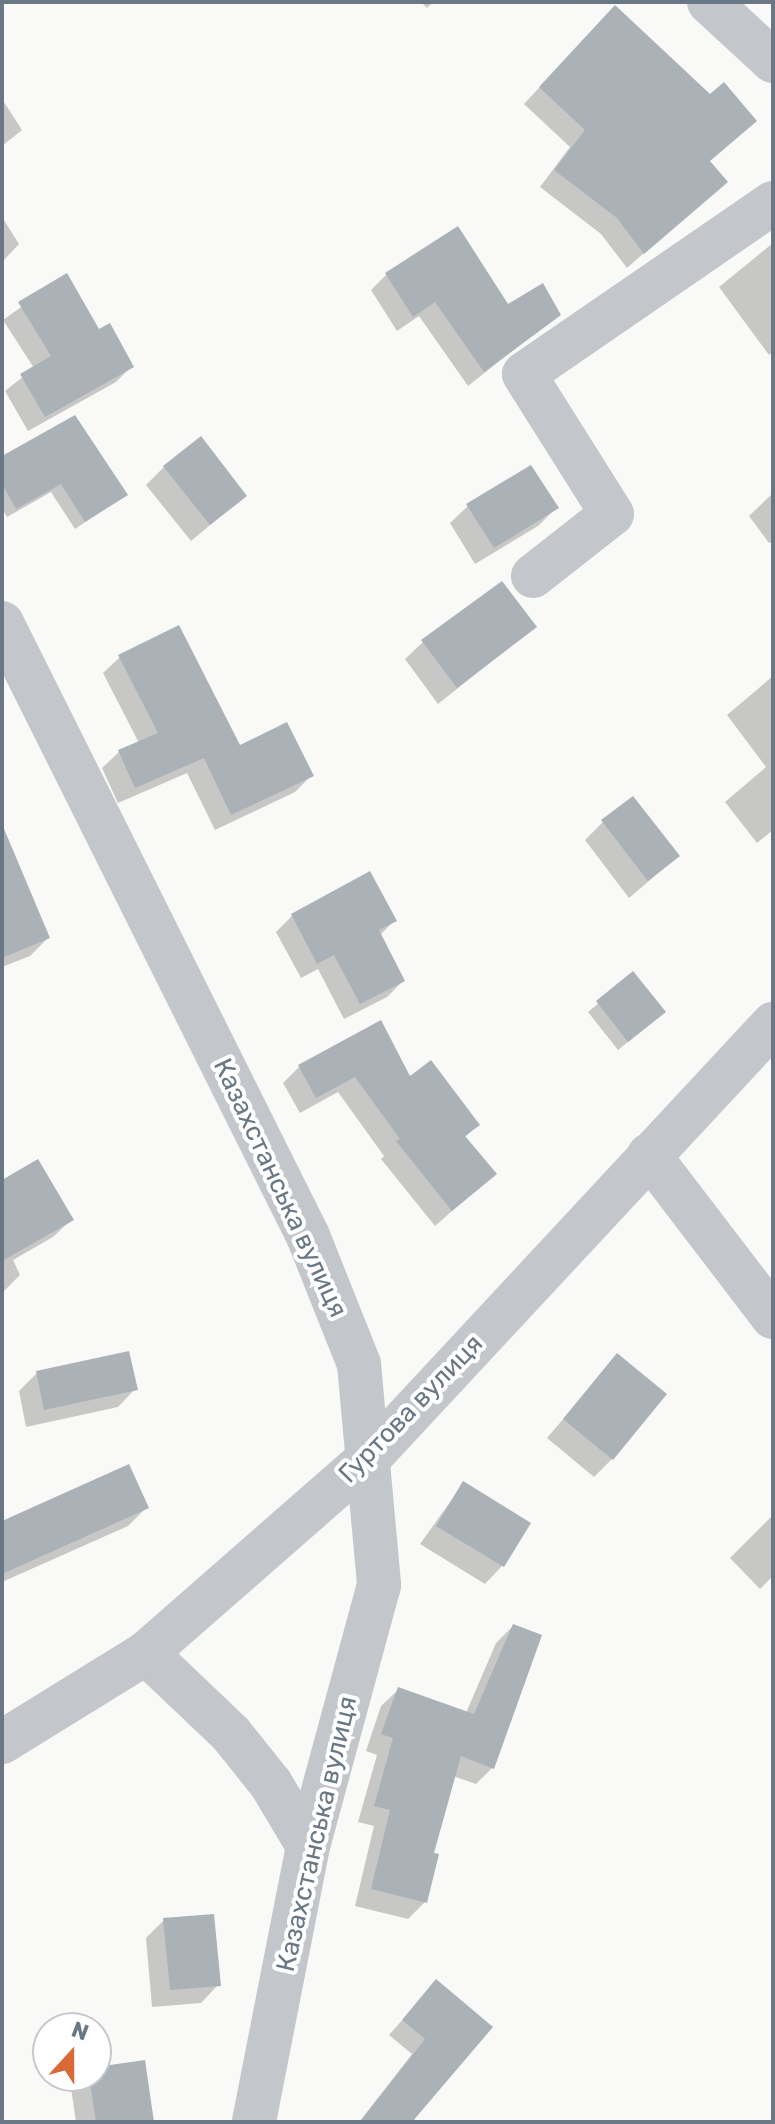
<!DOCTYPE html>
<meta charset="utf-8">
<style>
body{margin:0}
#map{position:relative;width:775px;height:2124px;overflow:hidden;background:#f9f9f7;font-family:Rubik,sans-serif}
div>[style]{position:absolute}
.shadow>*{inset:0;background:#0003}
.building>*{inset:0;background:#aab1b7}
.minor>*{height:44px;margin:-22px;padding:0 22px;transform-origin:22px;border-radius:22px;background:#c3c6ca}
span{translate:-50% -50%;white-space:nowrap;text-align:center;line-height:1.15;-webkit-text-stroke:8px #fff;paint-order:stroke}
.street-label{font-size:26px;color:#6a7886}
.frame{position:absolute;inset:0;border:4px solid #6a7886;pointer-events:none}
.north{position:absolute;left:32px;top:2012px;width:80px;height:80px;box-sizing:border-box;background:#fff;border:2px solid #c3c9cf;border-radius:50%;rotate:21deg;font-size:22px;font-weight:700;line-height:32px;text-align:center;color:#6a7886}
.north::after{content:'';display:block;margin:auto;width:28px;height:36px;background:#d96a38;clip-path:polygon(50% 0,100% 100%,50% 72%,0 100%)}
</style>
<div id="map">
<div class="shadow">
<div style="clip-path:polygon(421px 2px,433px 2px,427px 8px)"></div>
<div style="clip-path:polygon(599px 23px,725px 182px,627px 268px,601px 234px,540px 187px,570px 147px,524px 104px)"></div>
<div style="clip-path:polygon(2px 99px,22px 130px,2px 146px)"></div>
<div style="clip-path:polygon(2px 217px,19px 244px,2px 262px)"></div>
<div style="clip-path:polygon(773px 243px,773px 352px,769px 355px,719px 287px)"></div>
<div style="clip-path:polygon(66px 275px,98px 332px,132px 366px,116px 382px,28px 431px,5px 391px,34px 368px,3px 320px)"></div>
<div style="clip-path:polygon(386px 275px,507px 306px,558px 315px,468px 386px,419px 316px,397px 331px,371px 290px)"></div>
<div style="clip-path:polygon(2px 458px,125px 495px,75px 529px,51px 492px,7px 517px,2px 508px)"></div>
<div style="clip-path:polygon(164px 467px,245px 496px,191px 541px,146px 485px)"></div>
<div style="clip-path:polygon(773px 493px,773px 541px,769px 543px,749px 516px)"></div>
<div style="clip-path:polygon(468px 506px,556px 508px,538px 526px,475px 564px,450px 523px)"></div>
<div style="clip-path:polygon(535px 627px,438px 704px,405px 659px,423px 642px)"></div>
<div style="clip-path:polygon(120px 657px,239px 748px,311px 776px,295px 792px,215px 830px,187px 773px,118px 803px,102px 768px,119px 752px,139px 743px,103px 673px)"></div>
<div style="clip-path:polygon(773px 676px,773px 830px,757px 843px,725px 802px,766px 767px,727px 715px)"></div>
<div style="clip-path:polygon(603px 822px,678px 856px,629px 898px,585px 840px)"></div>
<div style="clip-path:polygon(2px 881px,48px 938px,30px 956px,2px 967px)"></div>
<div style="clip-path:polygon(292px 916px,394px 921px,380px 935px,403px 981px,387px 997px,344px 1019px,318px 969px,301px 978px,276px 932px)"></div>
<div style="clip-path:polygon(633px 974px,654px 1021px,618px 1050px,588px 1012px)"></div>
<div style="clip-path:polygon(299px 1067px,409px 1079px,477px 1125px,464px 1138px,494px 1174px,435px 1226px,381px 1159px,384px 1156px,338px 1092px,300px 1113px,283px 1083px)"></div>
<div style="clip-path:polygon(2px 1182px,71px 1220px,53px 1237px,13px 1260px,20px 1275px,2px 1293px)"></div>
<div style="clip-path:polygon(617px 1356px,612px 1459px,594px 1477px,547px 1438px)"></div>
<div style="clip-path:polygon(37px 1373px,135px 1389px,118px 1407px,26px 1427px,19px 1391px)"></div>
<div style="clip-path:polygon(463px 1484px,502px 1566px,485px 1584px,420px 1544px)"></div>
<div style="clip-path:polygon(146px 1508px,128px 1526px,2px 1582px,2px 1523px)"></div>
<div style="clip-path:polygon(773px 1515px,773px 1576px,760px 1589px,730px 1558px)"></div>
<div style="clip-path:polygon(513px 1626px,493px 1767px,476px 1784px,453px 1776px,431px 1854px,425px 1902px,408px 1919px,355px 1906px,374px 1826px,358px 1822px,377px 1755px,366px 1751px,381px 1706px,398px 1690px,466px 1713px,496px 1643px)"></div>
<div style="clip-path:polygon(164px 1920px,218px 1985px,201px 2003px,152px 2007px,146px 1938px)"></div>
<div style="clip-path:polygon(436px 1982px,413px 2118px,418px 2122px,359px 2122px,412px 2054px,389px 2035px)"></div>
<div style="clip-path:polygon(96px 2069px,152px 2122px,76px 2122px,71px 2088px,83px 2076px,96px 2076px)"></div>
</div>
<div class="building">
<div style="clip-path:polygon(615px 5px,710px 94px,724px 82px,757px 121px,710px 161px,728px 182px,644px 254px,617px 218px,554px 170px,585px 130px,539px 87px)"></div>
<div style="clip-path:polygon(458px 226px,508px 304px,543px 283px,561px 315px,484px 372px,435px 302px,413px 317px,385px 273px)"></div>
<div style="clip-path:polygon(67px 273px,99px 329px,110px 323px,134px 367px,45px 417px,20px 374px,51px 356px,18px 302px)"></div>
<div style="clip-path:polygon(75px 415px,128px 495px,85px 522px,61px 484px,16px 509px,2px 484px,2px 456px)"></div>
<div style="clip-path:polygon(201px 436px,247px 496px,210px 525px,163px 466px)"></div>
<div style="clip-path:polygon(531px 465px,559px 508px,494px 548px,466px 504px)"></div>
<div style="clip-path:polygon(502px 581px,537px 627px,457px 688px,421px 640px)"></div>
<div style="clip-path:polygon(179px 625px,240px 745px,287px 722px,314px 776px,231px 815px,204px 758px,135px 788px,118px 750px,158px 733px,118px 655px)"></div>
<div style="clip-path:polygon(633px 796px,680px 856px,648px 881px,601px 820px)"></div>
<div style="clip-path:polygon(2px 824px,50px 938px,2px 958px)"></div>
<div style="clip-path:polygon(370px 871px,397px 921px,379px 930px,405px 981px,360px 1004px,334px 955px,317px 964px,291px 914px)"></div>
<div style="clip-path:polygon(633px 971px,666px 1012px,628px 1042px,596px 1001px)"></div>
<div style="clip-path:polygon(381px 1020px,410px 1076px,431px 1060px,480px 1125px,465px 1136px,497px 1174px,452px 1211px,396px 1141px,400px 1139px,355px 1077px,316px 1098px,298px 1065px)"></div>
<div style="clip-path:polygon(38px 1159px,74px 1220px,2px 1261px,2px 1180px)"></div>
<div style="clip-path:polygon(129px 1351px,138px 1390px,44px 1410px,36px 1371px)"></div>
<div style="clip-path:polygon(617px 1353px,667px 1394px,613px 1460px,563px 1419px)"></div>
<div style="clip-path:polygon(129px 1464px,149px 1508px,2px 1574px,2px 1521px)"></div>
<div style="clip-path:polygon(463px 1481px,531px 1523px,504px 1567px,436px 1526px)"></div>
<div style="clip-path:polygon(513px 1624px,542px 1635px,494px 1769px,461px 1756px,434px 1853px,439px 1854px,427px 1903px,371px 1889px,390px 1810px,374px 1806px,393px 1738px,381px 1734px,398px 1687px,474px 1714px)"></div>
<div style="clip-path:polygon(214px 1914px,221px 1986px,170px 1990px,163px 1918px)"></div>
<div style="clip-path:polygon(436px 1979px,493px 2027px,412px 2122px,360px 2122px,425px 2039px,402px 2020px)"></div>
<div style="clip-path:polygon(145px 2060px,154px 2122px,96px 2122px,89px 2076px,96px 2076px,96px 2067px)"></div>
</div>
<div class="minor">
<div style="left:709px;top:2px;width:87px;rotate:42.7deg"></div>
<div style="left:533px;top:576px;width:100px;rotate:-38.1deg"></div>
<div style="left:612px;top:514px;width:165px;rotate:-122.2deg"></div>
<div style="left:524px;top:374px;width:302px;rotate:-34.5deg"></div>
<div style="left:2px;top:623px;width:685px;rotate:63.47deg"></div>
<div style="left:308px;top:1236px;width:138px;rotate:68.3deg"></div>
<div style="left:359px;top:1364px;width:222px;rotate:84.8deg"></div>
<div style="left:379px;top:1585px;width:270px;rotate:105.2deg"></div>
<div style="left:308px;top:1846px;width:281px;rotate:101.1deg"></div>
<div style="left:649px;top:1155px;width:204px;rotate:52.6deg"></div>
<div style="left:146px;top:1653px;width:117px;rotate:43.6deg"></div>
<div style="left:231px;top:1734px;width:64px;rotate:51.3deg"></div>
<div style="left:271px;top:1784px;width:72px;rotate:59.2deg"></div>
<div style="left:2px;top:1742px;width:169px;rotate:-31.7deg"></div>
<div style="left:146px;top:1653px;width:298px;rotate:-41.2deg"></div>
<div style="left:370px;top:1457px;width:592px;rotate:-47.06deg"></div>
</div>
<div class="street-label">
<span style="left:280px;top:1188px;rotate:65deg">Казахстанська вулиця</span>
<span style="left:411px;top:1409px;rotate:-46deg">Гуртова вулиця</span>
<span style="left:317px;top:1834px;rotate:-77deg">Казахстанська вулиця</span>
</div>
<div class="frame"></div>
<div class="north">N</div>
</div>
